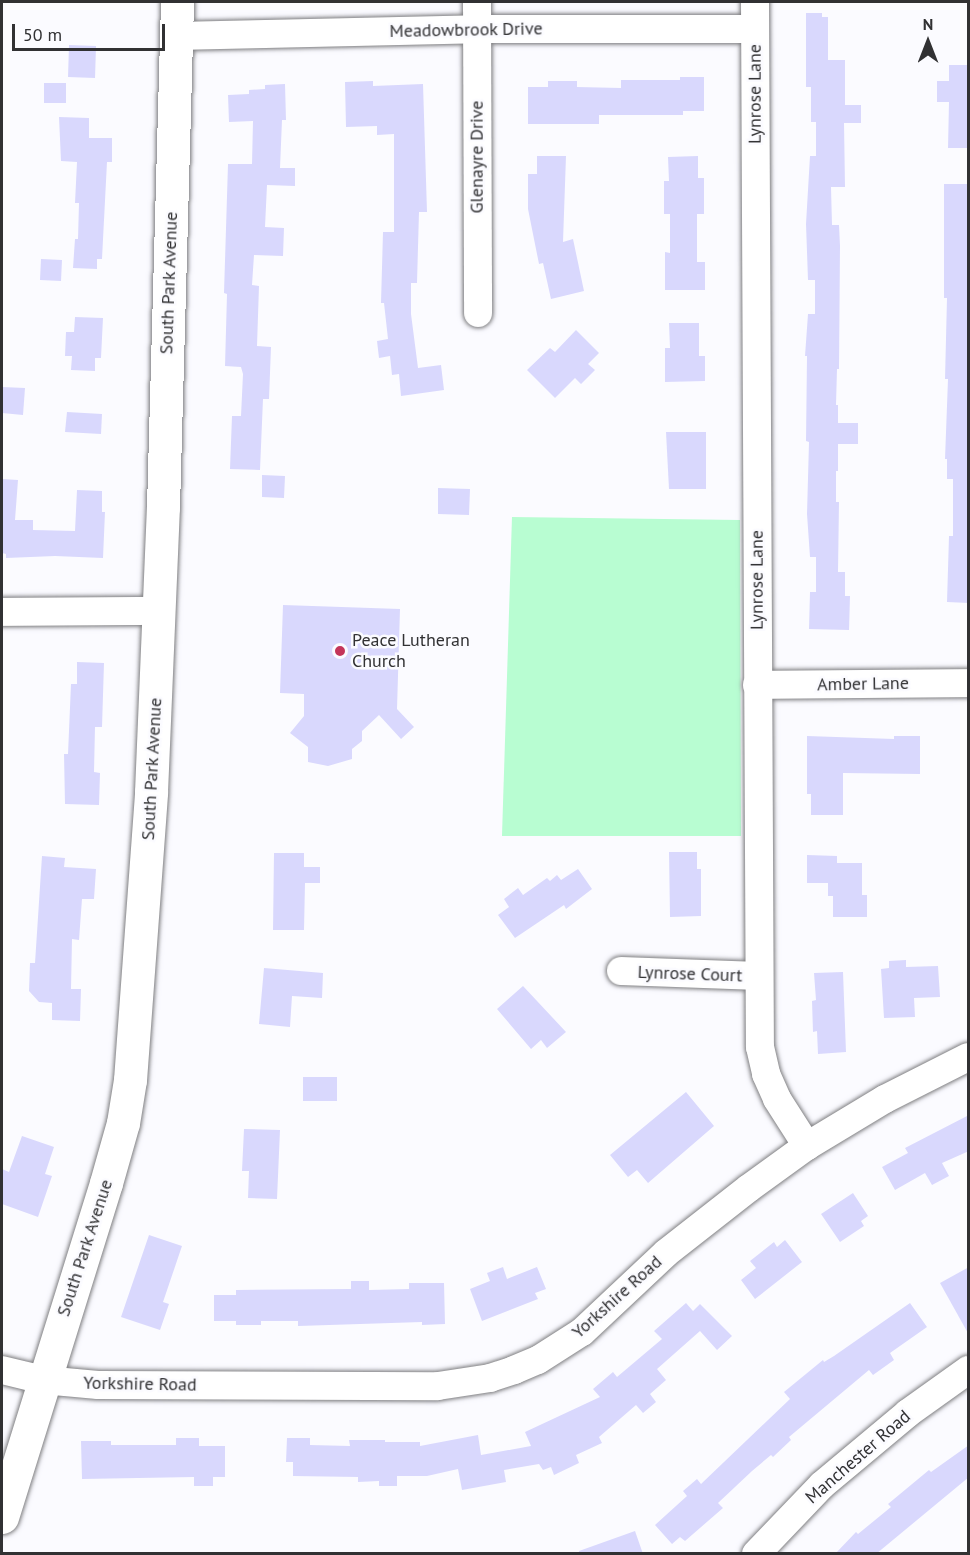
<!DOCTYPE html>
<style>
body{margin:0}
#map{position:relative;width:970px;height:1555px;overflow:hidden;background:#fbfbff;font-family:"PT Sans",sans-serif}
div>[style]{position:absolute}
.green>*{inset:0;background:#b8fdd2}
.building>*{inset:0;background:#d9d8fd}
.roads{filter:drop-shadow(0 0 2px #7f7f82) drop-shadow(0 0 2px #7f7f82)}
.minor>*{height:28px;margin:-14px;padding:0 14px;transform-origin:14px;border-radius:14px;background:#fff}
.major>*{height:33px;margin:-16.5px;padding:0 16.5px;transform-origin:16.5px;border-radius:16.5px;background:#fff}
.dots>*{width:16px;height:16px;translate:-50% -50%;box-sizing:border-box;border:3px solid #fbfbff;border-radius:50%}
span{translate:-50% -50%;white-space:nowrap;text-align:center;line-height:1.15;-webkit-text-stroke:5px #fbfbff;paint-order:stroke}
.street-label{font-size:18px;color:#313133}
.poi-label{font-size:18px;color:#313133}
.left{translate:0 -50%;text-align:left}
.frame{position:absolute;inset:0;border:3px solid #313133;pointer-events:none}
.north{position:absolute;left:898px;top:12px;width:60px;height:60px;-webkit-text-stroke:4px #fbfbff;paint-order:stroke;rotate:0deg;font-size:16px;font-weight:700;line-height:24px;text-align:center;color:#313133}
.north::after{content:'';display:block;margin:auto;width:21px;height:27px;background:#313133;clip-path:polygon(50% 0,100% 100%,50% 72%,0 100%)}
.scale{position:absolute;left:12px;top:24px;width:153px;height:27px;box-sizing:border-box;border:3px solid #313133;border-top:0;padding-left:8px;font-size:18px;line-height:21px;white-space:nowrap;color:#313133;-webkit-text-stroke:4px #fbfbff;paint-order:stroke}
</style>
<div id="map">
<div class="green">
<div style="clip-path:polygon(512px 517px,740px 520px,741px 836px,502px 836px)"></div>
</div>
<div class="building">
<div style="clip-path:polygon(806px 13px,822px 13px,822px 17px,828px 17px,828px 60px,845px 60px,845px 105px,861px 105px,861px 123px,844px 123px,845px 187px,831px 187px,832px 225px,839px 225px,840px 246px,839px 369px,837px 369px,836px 405px,838px 405px,838px 423px,858px 423px,858px 444px,838px 444px,838px 471px,836px 471px,836px 502px,839px 502px,838px 572px,845px 572px,845px 596px,850px 596px,849px 630px,809px 629px,810px 592px,816px 592px,816px 557px,810px 557px,807px 514px,809px 442px,806px 441px,807px 356px,805px 356px,808px 314px,815px 314px,815px 280px,808px 280px,806px 224px,810px 156px,816px 156px,816px 122px,811px 122px,811px 87px,806px 87px)"></div>
<div style="clip-path:polygon(69px 45px,96px 46px,95px 78px,68px 77px)"></div>
<div style="clip-path:polygon(949px 65px,969px 65px,969px 148px,948px 148px,949px 102px,937px 102px,937px 81px,949px 81px)"></div>
<div style="clip-path:polygon(680px 77px,704px 77px,704px 111px,683px 111px,683px 115px,599px 115px,599px 124px,528px 124px,528px 87px,548px 87px,548px 81px,577px 81px,577px 87px,621px 88px,621px 80px,680px 80px)"></div>
<div style="clip-path:polygon(373px 81px,373px 86px,423px 84px,427px 212px,419px 212px,417px 283px,411px 283px,411px 314px,418px 368px,441px 365px,444px 390px,401px 396px,399px 374px,392px 375px,390px 356px,379px 358px,377px 341px,388px 339px,384px 303px,381px 303px,383px 232px,394px 232px,394px 134px,377px 135px,377px 126px,346px 127px,345px 82px)"></div>
<div style="clip-path:polygon(44px 83px,66px 83px,66px 103px,44px 103px)"></div>
<div style="clip-path:polygon(285px 84px,286px 120px,282px 120px,280px 168px,295px 168px,295px 186px,267px 185px,265px 227px,284px 228px,283px 256px,254px 255px,252px 285px,259px 286px,257px 346px,271px 347px,269px 399px,263px 399px,260px 470px,230px 469px,232px 416px,241px 416px,243px 374px,241px 367px,225px 366px,227px 294px,224px 293px,228px 164px,252px 164px,253px 121px,229px 122px,228px 95px,249px 94px,249px 90px,265px 89px,265px 85px)"></div>
<div style="clip-path:polygon(59px 117px,89px 118px,89px 138px,112px 138px,112px 162px,107px 162px,102px 259px,97px 259px,97px 269px,73px 268px,75px 239px,78px 239px,79px 203px,75px 203px,77px 162px,61px 161px)"></div>
<div style="clip-path:polygon(537px 156px,566px 156px,563px 242px,573px 239px,584px 291px,551px 299px,543px 263px,539px 264px,528px 209px,528px 174px,537px 174px)"></div>
<div style="clip-path:polygon(698px 156px,698px 178px,704px 178px,704px 214px,697px 214px,697px 262px,705px 262px,705px 290px,665px 290px,665px 252px,670px 253px,670px 214px,664px 214px,664px 181px,669px 181px,668px 157px)"></div>
<div style="clip-path:polygon(944px 184px,969px 184px,969px 603px,947px 602px,949px 536px,953px 536px,953px 479px,947px 479px,947px 459px,945px 459px,948px 379px,945px 379px,947px 298px,944px 298px)"></div>
<div style="clip-path:polygon(41px 259px,62px 260px,61px 281px,40px 280px)"></div>
<div style="clip-path:polygon(75px 317px,103px 318px,101px 358px,95px 358px,95px 371px,71px 370px,72px 356px,65px 356px,66px 332px,74px 332px)"></div>
<div style="clip-path:polygon(669px 323px,699px 323px,699px 356px,705px 356px,705px 381px,665px 382px,665px 348px,670px 348px)"></div>
<div style="clip-path:polygon(576px 330px,599px 353px,588px 364px,595px 370px,581px 384px,575px 378px,555px 398px,527px 370px,550px 348px,555px 352px)"></div>
<div style="clip-path:polygon(2px 387px,25px 388px,23px 415px,2px 413px)"></div>
<div style="clip-path:polygon(67px 412px,102px 414px,101px 434px,65px 432px)"></div>
<div style="clip-path:polygon(666px 432px,706px 432px,706px 489px,669px 489px)"></div>
<div style="clip-path:polygon(262px 475px,285px 476px,284px 498px,262px 497px)"></div>
<div style="clip-path:polygon(2px 479px,18px 480px,15px 520px,33px 520px,33px 530px,75px 531px,77px 490px,102px 491px,102px 512px,105px 512px,103px 558px,55px 556px,6px 558px,6px 554px,2px 553px)"></div>
<div style="clip-path:polygon(438px 488px,470px 489px,469px 515px,438px 514px)"></div>
<div style="clip-path:polygon(283px 605px,400px 609px,397px 709px,414px 727px,401px 739px,379px 715px,362px 731px,362px 741px,352px 749px,352px 759px,328px 766px,308px 762px,308px 747px,290px 733px,304px 716px,304px 694px,280px 693px)"></div>
<div style="clip-path:polygon(77px 662px,104px 663px,102px 727px,95px 727px,94px 772px,100px 773px,99px 805px,65px 804px,64px 754px,68px 754px,71px 684px,77px 684px)"></div>
<div style="clip-path:polygon(807px 736px,894px 739px,894px 736px,920px 736px,920px 774px,843px 773px,843px 815px,811px 815px,811px 794px,807px 794px)"></div>
<div style="clip-path:polygon(669px 852px,697px 852px,697px 869px,701px 869px,701px 916px,670px 917px)"></div>
<div style="clip-path:polygon(274px 853px,304px 853px,304px 867px,320px 867px,320px 883px,305px 883px,304px 930px,273px 930px)"></div>
<div style="clip-path:polygon(807px 855px,837px 856px,837px 863px,862px 863px,862px 895px,867px 895px,867px 917px,833px 917px,833px 896px,828px 896px,828px 883px,807px 883px)"></div>
<div style="clip-path:polygon(42px 856px,65px 858px,64px 867px,96px 869px,94px 899px,82px 899px,79px 940px,72px 939px,71px 989px,81px 989px,80px 1021px,52px 1020px,52px 1003px,39px 1002px,29px 991px,30px 963px,35px 963px)"></div>
<div style="clip-path:polygon(578px 869px,592px 889px,566px 909px,564px 905px,515px 938px,498px 915px,509px 907px,504px 899px,518px 888px,523px 895px,547px 878px,550px 881px,557px 875px,561px 880px)"></div>
<div style="clip-path:polygon(906px 960px,906px 967px,938px 966px,940px 997px,914px 998px,915px 1017px,884px 1018px,881px 969px,889px 968px,889px 961px)"></div>
<div style="clip-path:polygon(264px 968px,323px 973px,322px 998px,292px 996px,290px 1027px,259px 1024px)"></div>
<div style="clip-path:polygon(843px 972px,846px 1052px,818px 1054px,817px 1031px,813px 1032px,812px 1001px,816px 1000px,814px 973px)"></div>
<div style="clip-path:polygon(523px 986px,566px 1032px,547px 1048px,541px 1040px,531px 1049px,497px 1009px)"></div>
<div style="clip-path:polygon(303px 1077px,337px 1077px,337px 1101px,303px 1101px)"></div>
<div style="clip-path:polygon(686px 1092px,714px 1126px,648px 1183px,637px 1170px,628px 1177px,610px 1155px)"></div>
<div style="clip-path:polygon(969px 1115px,969px 1151px,942px 1163px,949px 1176px,932px 1185px,925px 1173px,895px 1190px,882px 1167px,908px 1153px,905px 1148px)"></div>
<div style="clip-path:polygon(244px 1129px,280px 1130px,277px 1199px,248px 1198px,249px 1171px,242px 1171px)"></div>
<div style="clip-path:polygon(22px 1136px,54px 1147px,45px 1174px,52px 1176px,38px 1217px,2px 1204px,2px 1169px,9px 1172px)"></div>
<div style="clip-path:polygon(853px 1193px,868px 1216px,861px 1221px,864px 1226px,840px 1242px,821px 1214px)"></div>
<div style="clip-path:polygon(149px 1235px,182px 1246px,163px 1302px,169px 1304px,160px 1330px,121px 1317px)"></div>
<div style="clip-path:polygon(785px 1240px,802px 1262px,755px 1299px,741px 1280px,756px 1268px,750px 1261px,774px 1242px,777px 1247px)"></div>
<div style="clip-path:polygon(503px 1267px,507px 1279px,537px 1267px,546px 1289px,535px 1293px,538px 1299px,482px 1321px,470px 1289px,490px 1281px,487px 1273px)"></div>
<div style="clip-path:polygon(969px 1267px,969px 1335px,940px 1283px)"></div>
<div style="clip-path:polygon(351px 1281px,369px 1281px,369px 1290px,409px 1289px,409px 1283px,444px 1283px,445px 1324px,422px 1325px,422px 1322px,298px 1326px,298px 1321px,261px 1321px,261px 1325px,236px 1325px,236px 1321px,214px 1321px,214px 1295px,236px 1295px,236px 1290px,351px 1289px)"></div>
<div style="clip-path:polygon(686px 1303px,693px 1311px,700px 1304px,732px 1336px,717px 1350px,700px 1331px,657px 1369px,666px 1380px,650px 1394px,656px 1402px,643px 1413px,636px 1405px,599px 1437px,602px 1443px,576px 1455px,579px 1463px,554px 1475px,551px 1467px,543px 1470px,539px 1464px,504px 1470px,506px 1482px,462px 1490px,458px 1469px,427px 1476px,397px 1476px,397px 1486px,379px 1486px,379px 1481px,358px 1482px,358px 1477px,293px 1476px,293px 1462px,286px 1462px,287px 1438px,310px 1438px,310px 1445px,350px 1446px,349px 1440px,385px 1440px,385px 1442px,420px 1442px,420px 1446px,478px 1435px,481px 1455px,531px 1446px,525px 1432px,600px 1397px,593px 1389px,613px 1372px,617px 1377px,662px 1339px,654px 1331px)"></div>
<div style="clip-path:polygon(910px 1303px,927px 1327px,890px 1353px,894px 1360px,873px 1375px,869px 1370px,789px 1437px,791px 1440px,773px 1457px,771px 1455px,752px 1471px,718px 1503px,723px 1508px,685px 1541px,680px 1537px,672px 1544px,655px 1525px,687px 1496px,683px 1491px,697px 1479px,701px 1484px,790px 1399px,784px 1392px,823px 1360px,824px 1362px,834px 1356px)"></div>
<div style="clip-path:polygon(176px 1438px,199px 1438px,199px 1446px,225px 1446px,225px 1477px,213px 1477px,213px 1486px,194px 1486px,194px 1477px,82px 1479px,81px 1441px,111px 1441px,111px 1445px,176px 1445px)"></div>
<div style="clip-path:polygon(969px 1445px,969px 1477px,876px 1554px,835px 1554px,856px 1532px,858px 1534px,891px 1507px,888px 1504px,929px 1470px,931px 1472px)"></div>
<div style="clip-path:polygon(635px 1531px,643px 1554px,579px 1554px,579px 1551px)"></div>
</div>
<div class="roads">
<div class="minor">
<div style="left:477px;top:2px;width:311px;rotate:89.8deg"></div>
<div style="left:755px;top:2px;width:1045px;rotate:89.73deg"></div>
<div style="left:760px;top:1047px;width:28px;rotate:77deg"></div>
<div style="left:766px;top:1074px;width:27px;rotate:66deg"></div>
<div style="left:777px;top:1099px;width:56px;rotate:57.4deg"></div>
<div style="left:176px;top:36px;width:301px;rotate:-1.3deg"></div>
<div style="left:477px;top:29px;width:278px"></div>
<div style="left:2px;top:612px;width:157px;rotate:-0.4deg"></div>
<div style="left:757px;top:685px;width:211px;rotate:-0.5deg"></div>
<div style="left:621px;top:971px;width:138px;rotate:2.1deg"></div>
<div style="left:2px;top:1370px;width:42px;rotate:13.7deg"></div>
<div style="left:43px;top:1380px;width:55px;rotate:5.2deg"></div>
<div style="left:98px;top:1385px;width:340px;rotate:0.2deg"></div>
<div style="left:438px;top:1386px;width:53px;rotate:-8.7deg"></div>
<div style="left:490px;top:1378px;width:25px;rotate:-18deg"></div>
<div style="left:514px;top:1370px;width:26px;rotate:-23deg"></div>
<div style="left:538px;top:1360px;width:52px;rotate:-32.5deg"></div>
<div style="left:582px;top:1332px;width:115px;rotate:-43.2deg"></div>
<div style="left:666px;top:1253px;width:105px;rotate:-38.1deg"></div>
<div style="left:749px;top:1188px;width:72px;rotate:-35.9deg"></div>
<div style="left:807px;top:1146px;width:91px;rotate:-31.1deg"></div>
<div style="left:885px;top:1099px;width:93px;rotate:-26.8deg"></div>
<div style="left:756px;top:1554px;width:95px;rotate:-46.3deg"></div>
<div style="left:822px;top:1485px;width:112px;rotate:-39.9deg"></div>
<div style="left:908px;top:1413px;width:74px;rotate:-35.6deg"></div>
</div>
<div class="major">
<div style="left:2px;top:1517px;width:350px;rotate:-72.7deg"></div>
<div style="left:106px;top:1183px;width:62px;rotate:-74.2deg"></div>
<div style="left:123px;top:1123px;width:44px;rotate:-80.8deg"></div>
<div style="left:130px;top:1080px;width:289px;rotate:-85.8deg"></div>
<div style="left:151px;top:792px;width:285px;rotate:-87.6deg"></div>
<div style="left:163px;top:507px;width:505px;rotate:-88.41deg"></div>
</div>
</div>
<div class="dots">
<div style="left:340px;top:651px;background:#c4355a"></div>
</div>
<div class="street-label">
<span style="left:466px;top:30px;rotate:-1deg">Meadowbrook Drive</span>
<span style="left:755px;top:94px;rotate:-90deg">Lynrose Lane</span>
<span style="left:477px;top:157px;rotate:-90deg">Glenayre Drive</span>
<span style="left:169px;top:283px;rotate:-88deg">South Park Avenue</span>
<span style="left:757px;top:580px;rotate:-90deg">Lynrose Lane</span>
<span style="left:863px;top:684px;rotate:-1deg">Amber Lane</span>
<span style="left:152px;top:769px;rotate:-87deg">South Park Avenue</span>
<span style="left:690px;top:974px;rotate:2deg">Lynrose Court</span>
<span style="left:85px;top:1248px;rotate:-72deg">South Park Avenue</span>
<span style="left:617px;top:1297px;rotate:-42deg">Yorkshire Road</span>
<span style="left:140px;top:1384px;rotate:1deg">Yorkshire Road</span>
<span style="left:858px;top:1457px;rotate:-41deg">Manchester Road</span>
</div>
<div class="poi-label">
<span class="left" style="left:352px;top:651px">Peace Lutheran<br>Church</span>
</div>
<div class="frame"></div>
<div class="north">N</div>
<div class="scale">50 m</div>
</div>
